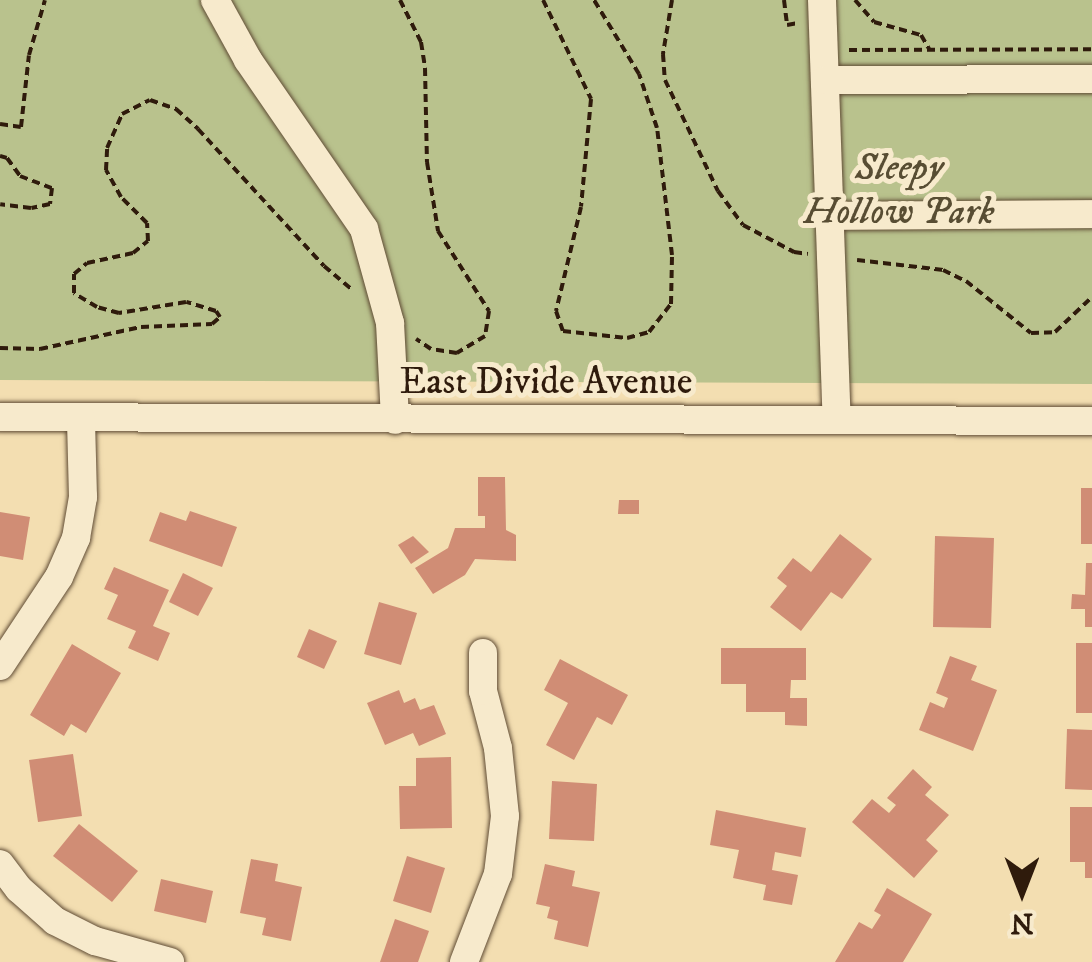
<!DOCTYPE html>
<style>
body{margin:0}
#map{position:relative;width:1092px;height:962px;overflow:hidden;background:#f3deb1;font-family:"IM FELL DW Pica",serif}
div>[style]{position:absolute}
.green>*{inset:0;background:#b9c28d}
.building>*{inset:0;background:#d08d75}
.path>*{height:4px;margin-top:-2px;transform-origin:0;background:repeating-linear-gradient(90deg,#2f1b0c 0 8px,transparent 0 13px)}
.roads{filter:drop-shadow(0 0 2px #604c35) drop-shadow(0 0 2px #604c35)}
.minor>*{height:28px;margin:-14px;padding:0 14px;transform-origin:14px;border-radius:14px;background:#f7eacc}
span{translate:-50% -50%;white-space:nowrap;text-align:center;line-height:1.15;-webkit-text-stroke:10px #f7eacc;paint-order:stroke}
.park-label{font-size:38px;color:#584d33;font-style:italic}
.street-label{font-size:38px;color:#2f1b0c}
.north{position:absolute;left:972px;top:842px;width:100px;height:100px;-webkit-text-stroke:8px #f7eacc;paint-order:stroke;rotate:180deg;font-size:28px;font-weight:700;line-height:40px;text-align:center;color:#2f1b0c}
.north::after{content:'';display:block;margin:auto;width:35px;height:45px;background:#2f1b0c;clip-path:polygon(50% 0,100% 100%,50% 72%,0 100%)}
</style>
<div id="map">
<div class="green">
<div style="clip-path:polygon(0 0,1092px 0,1092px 384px,0 380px)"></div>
</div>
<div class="building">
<div style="clip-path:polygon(478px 477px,505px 477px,506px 530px,516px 535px,516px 561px,475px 559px,465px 575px,433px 594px,415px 568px,448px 548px,455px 528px,485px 528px,485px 516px,478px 516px)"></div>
<div style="clip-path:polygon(1081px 488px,1092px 488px,1092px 544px,1081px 544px)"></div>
<div style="clip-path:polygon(619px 500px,639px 500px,639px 514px,618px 514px)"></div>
<div style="clip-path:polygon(190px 511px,237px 527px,222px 567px,149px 541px,160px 512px,186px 521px)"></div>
<div style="clip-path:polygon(0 512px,30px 517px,23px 560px,0 556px)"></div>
<div style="clip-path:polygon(840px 534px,872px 559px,842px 599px,831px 592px,801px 631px,770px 607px,787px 586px,777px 578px,793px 558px,811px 572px)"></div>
<div style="clip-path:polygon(413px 536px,429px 552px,411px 564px,398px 545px)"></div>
<div style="clip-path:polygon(935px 536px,994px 538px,991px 628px,933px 627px)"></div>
<div style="clip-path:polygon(1086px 563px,1092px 563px,1092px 627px,1085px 627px,1085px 609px,1071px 609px,1072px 594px,1085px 595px)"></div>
<div style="clip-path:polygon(114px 567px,169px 590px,153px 626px,170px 633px,158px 661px,128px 648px,136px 631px,107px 619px,118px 595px,104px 589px)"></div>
<div style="clip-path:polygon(183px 573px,213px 588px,198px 616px,169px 602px)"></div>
<div style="clip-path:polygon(379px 602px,417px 613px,401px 665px,364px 654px)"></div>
<div style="clip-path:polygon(309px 629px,337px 641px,324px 669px,297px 657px)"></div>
<div style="clip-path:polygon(1076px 643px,1092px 643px,1092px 713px,1076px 713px)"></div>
<div style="clip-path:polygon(72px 644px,121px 673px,86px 733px,71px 724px,64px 736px,30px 715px)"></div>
<div style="clip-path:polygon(721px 648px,806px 648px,806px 680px,791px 680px,790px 698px,807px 698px,807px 726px,785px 725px,785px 712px,746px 712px,746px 684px,721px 684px)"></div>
<div style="clip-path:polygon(950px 656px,977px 666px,971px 680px,997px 690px,973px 751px,919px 730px,930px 702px,944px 708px,948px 698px,936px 693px)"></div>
<div style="clip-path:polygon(560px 659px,628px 695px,612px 725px,597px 717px,574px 760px,546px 745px,568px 703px,544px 690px)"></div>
<div style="clip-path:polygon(399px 690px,404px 703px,415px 698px,420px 710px,434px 705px,446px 734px,419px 746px,413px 733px,385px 745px,367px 703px)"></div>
<div style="clip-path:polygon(1067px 729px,1092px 730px,1092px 790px,1065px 789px)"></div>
<div style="clip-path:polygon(73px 754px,82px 816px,38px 822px,29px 760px)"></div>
<div style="clip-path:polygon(451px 757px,452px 828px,400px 829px,399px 786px,416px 786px,416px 758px)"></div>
<div style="clip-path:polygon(913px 769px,932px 787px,925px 795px,949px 815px,926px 840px,938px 851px,914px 878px,852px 822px,872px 799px,889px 813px,896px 805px,887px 798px)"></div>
<div style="clip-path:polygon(552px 781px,597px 784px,594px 841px,549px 839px)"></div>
<div style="clip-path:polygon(1070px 807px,1092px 807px,1092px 878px,1085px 878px,1085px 862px,1070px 862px)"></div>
<div style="clip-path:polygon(716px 810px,806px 828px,801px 857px,775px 852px,772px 870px,798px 875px,792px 905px,763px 900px,766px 885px,733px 878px,739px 850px,710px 845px)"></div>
<div style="clip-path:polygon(79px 824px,138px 871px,112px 902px,53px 856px)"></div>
<div style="clip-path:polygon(407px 856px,445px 868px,431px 913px,393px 901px)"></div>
<div style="clip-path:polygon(251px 859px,278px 864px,275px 881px,302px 887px,291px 941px,262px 935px,266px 918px,240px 913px)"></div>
<div style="clip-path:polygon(545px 864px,575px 871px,572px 886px,600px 892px,588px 947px,554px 939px,558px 921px,547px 918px,550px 907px,536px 904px)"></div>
<div style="clip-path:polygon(161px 879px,213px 891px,206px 923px,154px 911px)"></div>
<div style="clip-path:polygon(887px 888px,932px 914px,903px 962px,835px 962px,859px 922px,872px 929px,881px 915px,874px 911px)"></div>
<div style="clip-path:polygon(395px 919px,429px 931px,418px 962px,380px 962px)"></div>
</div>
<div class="path">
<div style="left:400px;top:0;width:47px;rotate:63.4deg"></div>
<div style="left:421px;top:42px;width:26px;rotate:81deg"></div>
<div style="left:425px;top:68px;width:94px;rotate:88.8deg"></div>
<div style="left:427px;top:162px;width:70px;rotate:80.9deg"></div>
<div style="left:438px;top:231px;width:95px;rotate:57.5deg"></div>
<div style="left:489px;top:311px;width:25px;rotate:99deg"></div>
<div style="left:485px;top:336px;width:33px;rotate:149deg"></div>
<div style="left:457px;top:353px;width:26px;rotate:-171deg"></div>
<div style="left:431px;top:349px;width:18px;rotate:-146deg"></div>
<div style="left:543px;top:0;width:110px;rotate:64.1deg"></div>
<div style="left:591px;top:99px;width:108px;rotate:95.3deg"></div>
<div style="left:581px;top:207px;width:107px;rotate:103.5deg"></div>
<div style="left:556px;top:311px;width:21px;rotate:71deg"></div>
<div style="left:563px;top:331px;width:64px;rotate:6.2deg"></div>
<div style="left:627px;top:338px;width:23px;rotate:-15deg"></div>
<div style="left:649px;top:332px;width:36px;rotate:-52deg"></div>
<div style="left:671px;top:304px;width:49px;rotate:-88.8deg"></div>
<div style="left:672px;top:255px;width:128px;rotate:-96.7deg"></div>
<div style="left:657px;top:128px;width:57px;rotate:-108.4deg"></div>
<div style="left:639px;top:74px;width:87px;rotate:-121.3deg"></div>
<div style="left:672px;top:0;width:55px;rotate:99.5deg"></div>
<div style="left:663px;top:54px;width:26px;rotate:86deg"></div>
<div style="left:665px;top:80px;width:123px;rotate:64.5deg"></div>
<div style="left:718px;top:191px;width:42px;rotate:53.7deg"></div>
<div style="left:743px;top:225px;width:58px;rotate:27.9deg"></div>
<div style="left:794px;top:252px;width:14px;rotate:8deg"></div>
<div style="left:784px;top:0;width:25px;rotate:83deg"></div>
<div style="left:787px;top:25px;width:11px;rotate:-10deg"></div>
<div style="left:855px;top:0;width:29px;rotate:49deg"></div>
<div style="left:874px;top:22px;width:49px;rotate:15.5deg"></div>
<div style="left:921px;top:35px;width:16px;rotate:60deg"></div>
<div style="left:849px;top:50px;width:243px;rotate:-0.2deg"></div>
<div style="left:0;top:124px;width:21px;rotate:8deg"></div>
<div style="left:21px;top:127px;width:72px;rotate:-83.7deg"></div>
<div style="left:29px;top:55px;width:57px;rotate:-73.8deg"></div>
<div style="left:0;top:156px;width:7px;rotate:16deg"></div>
<div style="left:7px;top:158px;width:22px;rotate:54deg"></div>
<div style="left:20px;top:176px;width:34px;rotate:21deg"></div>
<div style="left:52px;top:188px;width:16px;rotate:97deg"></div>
<div style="left:50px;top:204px;width:19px;rotate:168deg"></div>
<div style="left:31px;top:208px;width:31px;rotate:-173deg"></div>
<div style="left:857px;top:260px;width:87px;rotate:6.6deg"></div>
<div style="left:943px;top:270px;width:25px;rotate:26deg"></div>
<div style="left:966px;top:281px;width:83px;rotate:38.7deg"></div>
<div style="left:1031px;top:333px;width:24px;rotate:-2deg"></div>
<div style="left:1055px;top:332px;width:51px;rotate:-43.4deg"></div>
<div style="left:0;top:348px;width:40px;rotate:1.4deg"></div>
<div style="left:40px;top:349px;width:103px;rotate:-12.3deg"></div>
<div style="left:141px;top:327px;width:71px;rotate:-2.4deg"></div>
<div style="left:212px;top:324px;width:11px;rotate:-41deg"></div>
<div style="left:220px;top:317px;width:7px;rotate:-124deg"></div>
<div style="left:216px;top:311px;width:31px;rotate:-163deg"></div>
<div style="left:186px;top:302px;width:68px;rotate:170.7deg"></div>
<div style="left:119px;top:313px;width:23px;rotate:-165deg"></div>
<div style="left:97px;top:307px;width:27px;rotate:-149deg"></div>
<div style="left:74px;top:293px;width:19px;rotate:-90deg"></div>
<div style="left:74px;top:274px;width:17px;rotate:-40deg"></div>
<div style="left:87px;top:263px;width:47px;rotate:-12.3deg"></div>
<div style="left:133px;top:253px;width:19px;rotate:-39deg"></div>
<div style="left:148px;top:241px;width:18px;rotate:-93deg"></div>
<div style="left:147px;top:223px;width:37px;rotate:-135deg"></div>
<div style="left:121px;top:197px;width:31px;rotate:-119deg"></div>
<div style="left:106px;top:170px;width:22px;rotate:-87deg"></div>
<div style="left:107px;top:148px;width:37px;rotate:-66deg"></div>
<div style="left:122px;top:114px;width:31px;rotate:-27deg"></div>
<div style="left:150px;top:100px;width:28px;rotate:19deg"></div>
<div style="left:176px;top:109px;width:30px;rotate:42deg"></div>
<div style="left:198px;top:129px;width:186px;rotate:47.4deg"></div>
<div style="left:324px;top:266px;width:38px;rotate:40deg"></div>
</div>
<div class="roads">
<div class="minor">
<div style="left:215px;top:0;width:68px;rotate:61.2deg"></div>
<div style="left:248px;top:60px;width:205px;rotate:55.5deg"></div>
<div style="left:364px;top:229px;width:98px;rotate:74.5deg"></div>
<div style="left:390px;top:323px;width:97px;rotate:87deg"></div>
<div style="left:822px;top:0;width:420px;rotate:88deg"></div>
<div style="left:825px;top:80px;width:267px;rotate:-0.2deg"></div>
<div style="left:830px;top:216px;width:262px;rotate:-0.4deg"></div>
<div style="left:0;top:417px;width:1092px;rotate:0.21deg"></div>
<div style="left:0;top:666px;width:107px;rotate:-56.5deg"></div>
<div style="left:59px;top:577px;width:43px;rotate:-66.4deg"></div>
<div style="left:76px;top:538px;width:42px;rotate:-80.3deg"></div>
<div style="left:83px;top:497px;width:79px;rotate:-91.5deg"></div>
<div style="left:0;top:864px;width:31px;rotate:53deg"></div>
<div style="left:19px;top:889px;width:48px;rotate:41.6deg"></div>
<div style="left:55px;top:921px;width:45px;rotate:26.6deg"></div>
<div style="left:95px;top:941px;width:78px;rotate:15.6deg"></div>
<div style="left:464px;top:962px;width:94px;rotate:-68.9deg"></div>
<div style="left:498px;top:874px;width:58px;rotate:-83.1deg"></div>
<div style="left:505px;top:816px;width:68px;rotate:-95.9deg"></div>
<div style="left:498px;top:748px;width:59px;rotate:-104.7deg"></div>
<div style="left:483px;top:691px;width:38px;rotate:-90deg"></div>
</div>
</div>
<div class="park-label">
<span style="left:899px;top:191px">Sleepy<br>Hollow Park</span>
</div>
<div class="street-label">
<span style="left:546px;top:383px">East Divide Avenue</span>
</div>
<div class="north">N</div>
</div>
